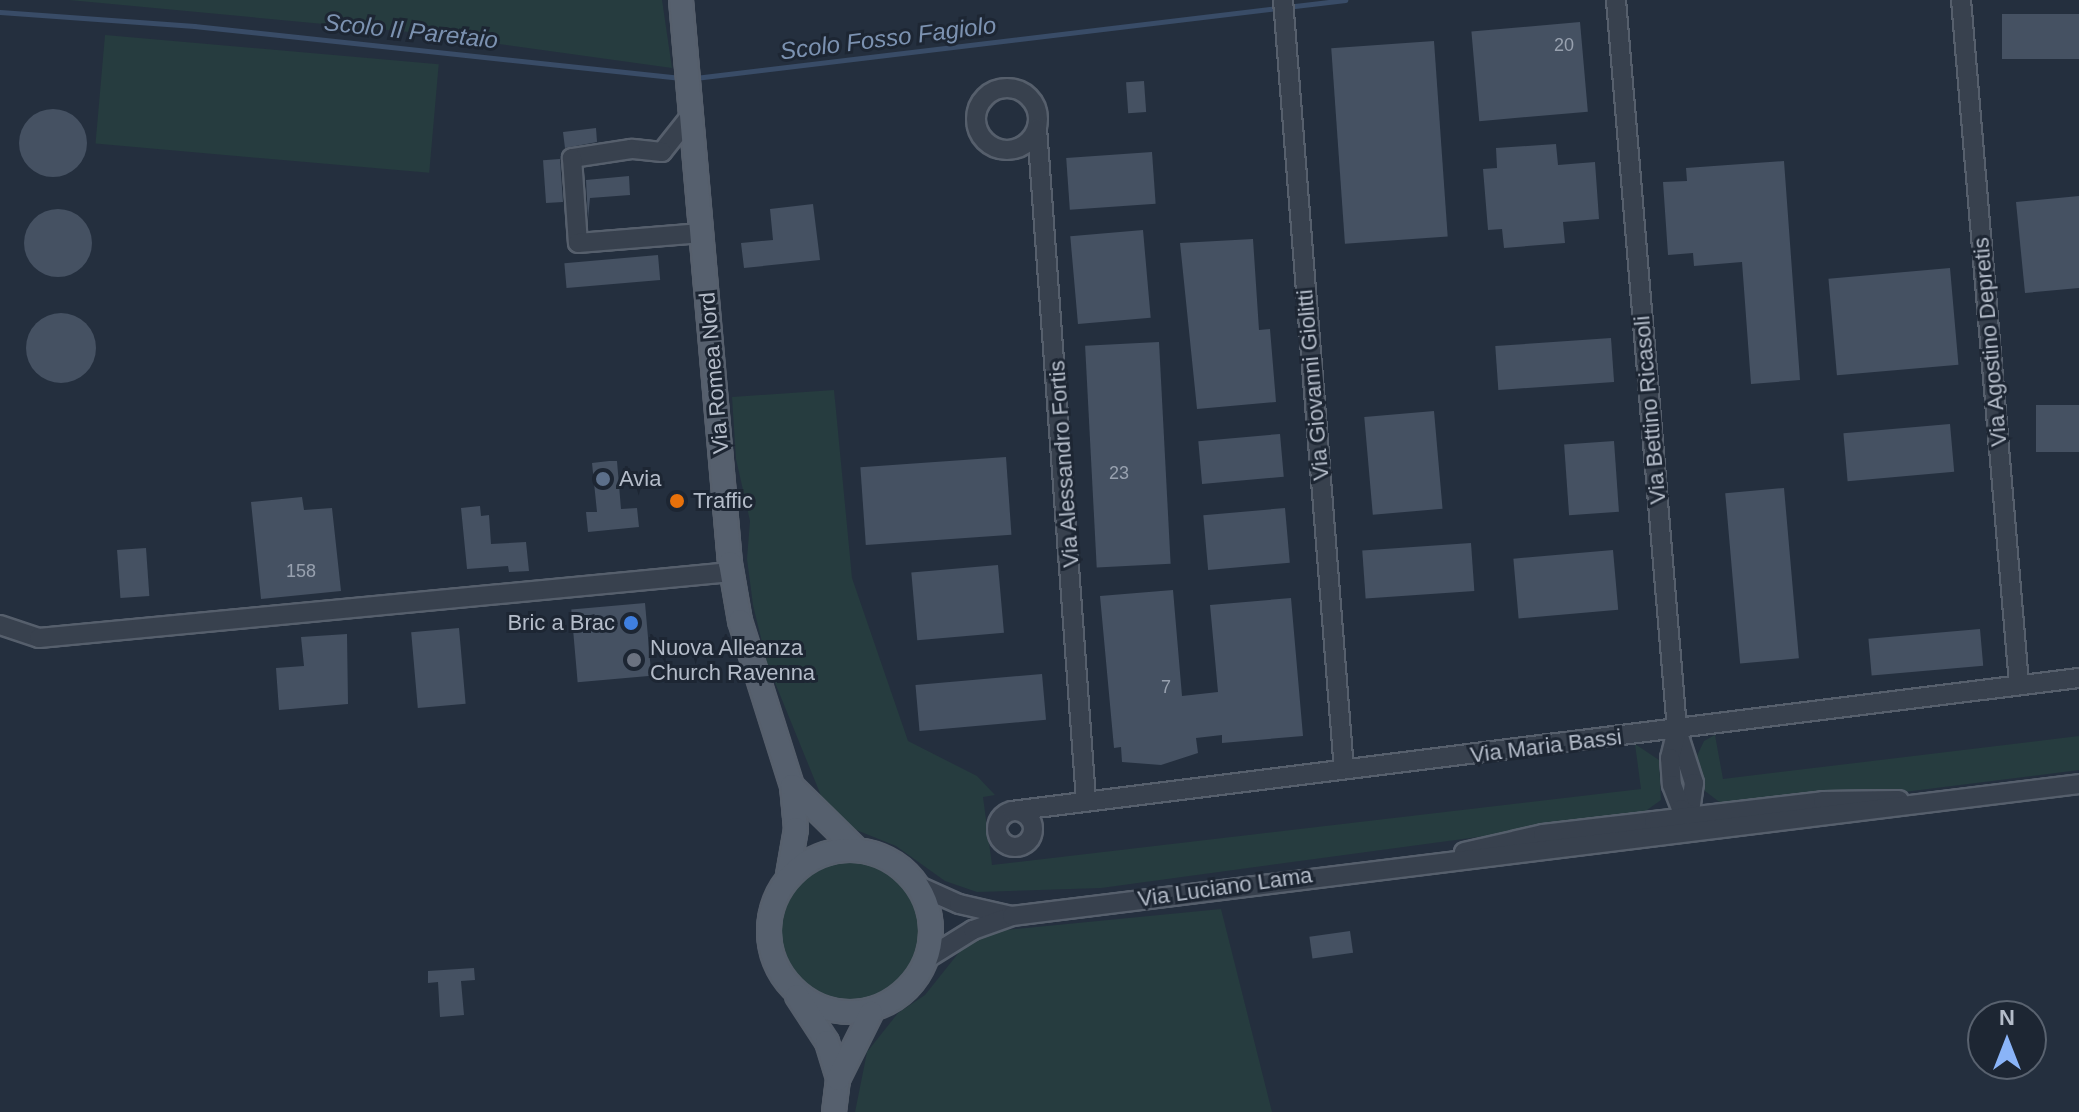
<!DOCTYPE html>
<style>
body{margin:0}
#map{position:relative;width:2079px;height:1112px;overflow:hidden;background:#242f3e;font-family:Arial,sans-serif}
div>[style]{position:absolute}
.green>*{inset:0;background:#263c3f;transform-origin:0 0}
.round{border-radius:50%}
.stream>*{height:5px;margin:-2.5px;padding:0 2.5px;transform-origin:2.5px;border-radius:2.5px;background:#394c67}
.building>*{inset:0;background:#455162;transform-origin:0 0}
.roads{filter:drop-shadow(2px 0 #565f6c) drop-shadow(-2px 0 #565f6c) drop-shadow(0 2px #565f6c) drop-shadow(0 -2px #565f6c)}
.minor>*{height:18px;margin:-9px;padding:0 9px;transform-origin:9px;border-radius:9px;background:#38414e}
.minor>.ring{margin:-9px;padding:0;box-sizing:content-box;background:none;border:18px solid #38414e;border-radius:50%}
.major>*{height:22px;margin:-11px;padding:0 11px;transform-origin:11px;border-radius:11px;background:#56606e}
.major>.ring{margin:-11px;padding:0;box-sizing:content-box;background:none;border:22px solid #56606e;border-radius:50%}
.dots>*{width:22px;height:22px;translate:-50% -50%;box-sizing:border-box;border:4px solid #1d2633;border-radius:50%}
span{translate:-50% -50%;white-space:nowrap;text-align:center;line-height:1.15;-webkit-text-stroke:6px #1d2633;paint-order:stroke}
.number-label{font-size:18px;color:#98a1af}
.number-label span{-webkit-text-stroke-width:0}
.street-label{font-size:22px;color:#b4bcc9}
.poi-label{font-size:22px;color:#b4bcc9}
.left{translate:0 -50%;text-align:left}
.right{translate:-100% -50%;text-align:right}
.water-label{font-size:24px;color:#7c92b1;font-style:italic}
.north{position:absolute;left:1967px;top:1000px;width:80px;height:80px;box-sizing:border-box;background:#1d2633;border:2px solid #59626f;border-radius:50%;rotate:0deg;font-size:22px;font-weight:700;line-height:32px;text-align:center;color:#b4bcc9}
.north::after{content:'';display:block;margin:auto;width:28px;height:36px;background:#8ab4f8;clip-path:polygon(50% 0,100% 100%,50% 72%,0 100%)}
</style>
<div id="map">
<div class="green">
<i style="clip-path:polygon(69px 0,662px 0,672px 68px,420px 33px)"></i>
<i style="left:105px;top:35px;width:335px;height:109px;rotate:5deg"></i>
<i style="clip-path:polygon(834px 390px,852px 578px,908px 741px,977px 776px,995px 795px,983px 797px,992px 865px,1641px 789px,1635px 744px,1659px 760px,1661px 800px,1640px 815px,1101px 888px,977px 892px,945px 881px,896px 846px,839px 823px,826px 808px,767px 663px,753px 605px,747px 559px,750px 521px,736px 459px,732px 397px)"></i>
<i style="clip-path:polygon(1715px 735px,1723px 779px,2079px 736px,2079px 770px,1904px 792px,1722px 804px,1701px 788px,1695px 760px,1704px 741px)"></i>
<i class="round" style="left:780px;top:861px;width:140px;height:140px"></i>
<i style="clip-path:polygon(1221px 909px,1272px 1112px,855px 1112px,867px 1052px,898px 1013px,925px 995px,968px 941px,1005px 930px)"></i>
</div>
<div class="stream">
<i style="left:0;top:12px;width:195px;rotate:4.1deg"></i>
<i style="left:194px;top:26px;width:490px;rotate:6.1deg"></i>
<i style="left:695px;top:78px;width:655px;rotate:-6.84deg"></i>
</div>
<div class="building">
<i style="left:2079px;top:14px;width:45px;height:77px;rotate:90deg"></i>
<i style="left:1580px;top:22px;width:90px;height:109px;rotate:85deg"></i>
<i style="left:1434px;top:41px;width:196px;height:103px;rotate:86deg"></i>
<i style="left:1144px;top:81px;width:31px;height:18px;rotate:86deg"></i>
<i class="round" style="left:19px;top:109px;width:68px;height:68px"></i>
<i style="clip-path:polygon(596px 128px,597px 142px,565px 148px,563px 132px)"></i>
<i style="clip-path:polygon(1556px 144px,1558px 165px,1595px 162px,1599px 219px,1563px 222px,1565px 243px,1504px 248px,1502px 229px,1488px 230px,1483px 169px,1497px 168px,1496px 148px)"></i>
<i style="left:1152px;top:152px;width:52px;height:86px;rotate:86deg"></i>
<i style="left:560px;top:159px;width:43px;height:17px;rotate:86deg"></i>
<i style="clip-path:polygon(1784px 161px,1800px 380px,1751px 384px,1742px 262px,1694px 266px,1693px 253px,1668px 255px,1663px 182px,1687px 181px,1686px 168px)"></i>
<i style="clip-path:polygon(629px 176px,630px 195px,590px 198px,588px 219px,586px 180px)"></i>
<i style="clip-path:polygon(2079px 196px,2079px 288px,2025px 293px,2016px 202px)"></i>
<i style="clip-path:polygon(813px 204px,820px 260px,744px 268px,741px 243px,773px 240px,770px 209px)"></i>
<i class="round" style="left:24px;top:209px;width:68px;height:68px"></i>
<i style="left:1143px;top:230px;width:88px;height:73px;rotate:85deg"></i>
<i style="clip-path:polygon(1253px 239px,1259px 330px,1270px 329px,1276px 402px,1197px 409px,1180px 243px)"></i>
<i style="left:658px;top:255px;width:25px;height:94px;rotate:85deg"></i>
<i style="left:1950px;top:268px;width:97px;height:122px;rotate:85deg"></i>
<i class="round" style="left:26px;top:313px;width:70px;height:70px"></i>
<i style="left:1611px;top:338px;width:44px;height:116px;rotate:86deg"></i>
<i style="left:1159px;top:342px;width:222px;height:74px;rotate:87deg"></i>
<i style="left:2079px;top:405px;width:47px;height:43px;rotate:90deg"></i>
<i style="left:1434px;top:411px;width:98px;height:70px;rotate:85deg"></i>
<i style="left:1950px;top:424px;width:48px;height:107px;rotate:85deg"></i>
<i style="left:1280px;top:434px;width:43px;height:82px;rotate:85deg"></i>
<i style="left:1614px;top:441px;width:71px;height:50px;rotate:86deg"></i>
<i style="left:1006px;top:457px;width:78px;height:146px;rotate:86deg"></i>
<i style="clip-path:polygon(609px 461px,617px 461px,621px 509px,637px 508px,639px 527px,588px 532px,586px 512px,597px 512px,592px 463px)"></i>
<i style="left:1784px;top:488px;width:171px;height:59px;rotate:85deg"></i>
<i style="clip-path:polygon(302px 497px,304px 510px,332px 508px,341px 591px,261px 599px,251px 502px)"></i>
<i style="clip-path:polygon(480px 506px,481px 516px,489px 515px,491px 544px,526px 542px,529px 571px,509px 572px,508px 566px,467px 569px,461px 508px)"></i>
<i style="left:1285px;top:508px;width:55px;height:82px;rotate:85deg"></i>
<i style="left:1471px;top:543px;width:48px;height:109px;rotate:86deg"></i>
<i style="left:146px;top:548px;width:48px;height:29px;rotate:86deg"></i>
<i style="left:1613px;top:550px;width:60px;height:100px;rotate:85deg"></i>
<i style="left:998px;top:565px;width:68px;height:87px;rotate:85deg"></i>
<i style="clip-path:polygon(1173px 590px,1182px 696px,1218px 692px,1210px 605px,1291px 598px,1303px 736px,1222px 743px,1222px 735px,1196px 738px,1198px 753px,1161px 765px,1122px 762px,1121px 747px,1114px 748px,1100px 596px)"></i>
<i style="left:645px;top:603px;width:73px;height:74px;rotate:85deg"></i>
<i style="left:459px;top:628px;width:76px;height:48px;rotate:85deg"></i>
<i style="left:1980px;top:629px;width:37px;height:112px;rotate:85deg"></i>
<i style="clip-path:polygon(347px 634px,348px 704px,279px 710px,276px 668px,304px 666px,301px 637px)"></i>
<i style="left:1042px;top:674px;width:46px;height:127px;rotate:85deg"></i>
<i style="left:1350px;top:931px;width:22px;height:41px;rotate:82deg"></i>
<i style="clip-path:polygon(474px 968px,475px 980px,461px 981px,464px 1015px,440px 1017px,438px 982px,428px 983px,428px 971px)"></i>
</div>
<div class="roads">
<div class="minor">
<i style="left:1283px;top:0;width:772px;rotate:85.47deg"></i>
<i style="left:1616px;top:0;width:733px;rotate:85.22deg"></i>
<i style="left:1677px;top:730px;width:56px;rotate:72.2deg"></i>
<i style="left:1694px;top:783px;width:43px;rotate:97.9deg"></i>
<i style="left:1688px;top:826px;width:20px;rotate:171deg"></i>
<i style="left:1961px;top:0;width:685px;rotate:85.15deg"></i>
<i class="ring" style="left:976px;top:88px;width:44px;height:44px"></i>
<i style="left:692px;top:114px;width:48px;rotate:128.3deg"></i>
<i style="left:662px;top:152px;width:31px;rotate:-174deg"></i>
<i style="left:631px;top:149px;width:60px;rotate:171.3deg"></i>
<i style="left:572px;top:158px;width:85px;rotate:86deg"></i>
<i style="left:578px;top:243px;width:124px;rotate:-4.6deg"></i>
<i style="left:1037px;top:128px;width:674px;rotate:85.83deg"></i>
<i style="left:0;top:625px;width:41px;rotate:18.4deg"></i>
<i style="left:39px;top:638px;width:695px;rotate:-5.45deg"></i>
<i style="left:1677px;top:730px;width:29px;rotate:104deg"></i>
<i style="left:1670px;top:758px;width:27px;rotate:86deg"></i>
<i style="left:1672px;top:785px;width:26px;rotate:69deg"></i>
<i style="left:1681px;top:809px;width:19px;rotate:35deg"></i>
<i class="ring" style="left:997px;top:811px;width:18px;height:18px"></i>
<i style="left:1012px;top:811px;width:1075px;rotate:-7.11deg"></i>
<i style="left:1464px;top:852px;width:81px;rotate:-12.8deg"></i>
<i style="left:1543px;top:834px;width:112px;rotate:-6.7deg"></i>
<i style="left:1654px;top:821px;width:170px;rotate:-6.7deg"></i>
<i style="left:1823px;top:801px;width:76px;rotate:-0.8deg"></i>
<i style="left:923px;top:888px;width:39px;rotate:24deg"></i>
<i style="left:959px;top:904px;width:54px;rotate:12.8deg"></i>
<i style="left:928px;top:958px;width:53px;rotate:-31.9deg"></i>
<i style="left:973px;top:930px;width:41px;rotate:-19.7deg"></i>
<i style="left:1012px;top:916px;width:1075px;rotate:-7.05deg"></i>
</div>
<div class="major">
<i style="left:681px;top:0;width:565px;rotate:85.03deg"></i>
<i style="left:730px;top:563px;width:59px;rotate:80.2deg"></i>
<i style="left:740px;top:621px;width:173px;rotate:72.5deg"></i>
<i style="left:792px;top:786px;width:43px;rotate:84.7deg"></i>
<i style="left:796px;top:829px;width:47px;rotate:99.9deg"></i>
<i style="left:792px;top:786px;width:90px;rotate:44.5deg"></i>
<i class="ring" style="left:769px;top:850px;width:140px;height:140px"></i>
<i style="left:797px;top:996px;width:55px;rotate:56.9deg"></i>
<i style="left:827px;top:1042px;width:39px;rotate:73deg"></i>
<i style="left:834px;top:1112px;width:33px;rotate:-83deg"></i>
<i style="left:838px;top:1079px;width:74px;rotate:-63.4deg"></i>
</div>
</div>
<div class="dots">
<i style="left:603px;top:479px;background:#5c6f8a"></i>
<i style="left:677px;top:501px;background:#e8710a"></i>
<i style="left:631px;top:623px;background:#3f7fe0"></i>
<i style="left:634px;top:660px;background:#6b7280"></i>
</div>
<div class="number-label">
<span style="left:1564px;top:45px">20</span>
<span style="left:1119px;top:473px">23</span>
<span style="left:301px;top:571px">158</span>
<span style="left:1166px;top:687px">7</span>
</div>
<div class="street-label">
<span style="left:1990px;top:342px;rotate:-95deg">Via Agostino Depretis</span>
<span style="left:714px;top:373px;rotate:-95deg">Via Romea Nord</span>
<span style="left:1313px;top:385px;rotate:-95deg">Via Giovanni Giolitti</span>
<span style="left:1650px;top:410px;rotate:-95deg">Via Bettino Ricasoli</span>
<span style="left:1064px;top:464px;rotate:-94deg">Via Alessandro Fortis</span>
<span style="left:1546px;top:746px;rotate:-7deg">Via Maria Bassi</span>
<span style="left:1225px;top:887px;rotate:-8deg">Via Luciano Lama</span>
</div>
<div class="poi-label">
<span class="left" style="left:619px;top:479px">Avia</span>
<span class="left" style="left:693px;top:501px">Traffic</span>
<span class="right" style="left:615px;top:623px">Bric a Brac</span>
<span class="left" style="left:650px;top:660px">Nuova Alleanza<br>Church Ravenna</span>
</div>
<div class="water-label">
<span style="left:411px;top:31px;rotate:6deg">Scolo Il Paretaio</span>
<span style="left:888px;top:38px;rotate:-7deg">Scolo Fosso Fagiolo</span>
</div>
<div class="north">N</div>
</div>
